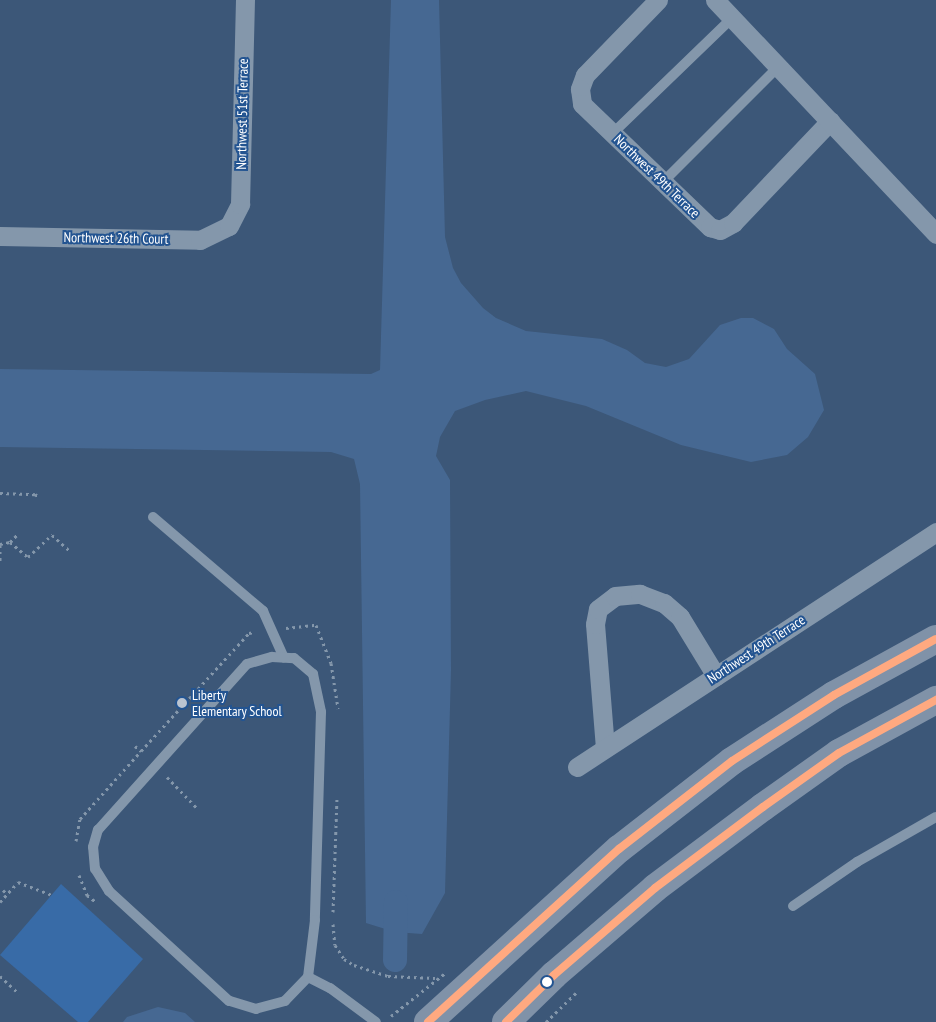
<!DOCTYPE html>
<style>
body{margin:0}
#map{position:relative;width:936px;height:1022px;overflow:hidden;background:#3c5778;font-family:"PT Sans Narrow",sans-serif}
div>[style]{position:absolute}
.green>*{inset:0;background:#386ba7}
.water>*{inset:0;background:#466892}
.canal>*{height:24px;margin:-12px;padding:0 12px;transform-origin:12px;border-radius:12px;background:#466892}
.path>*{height:3px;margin-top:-1.5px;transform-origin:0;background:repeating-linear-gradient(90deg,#8497ab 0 2.5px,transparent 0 6.5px)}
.lane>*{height:10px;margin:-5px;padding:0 5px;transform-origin:5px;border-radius:5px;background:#8497ab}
.street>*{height:19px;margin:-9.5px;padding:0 9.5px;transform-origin:9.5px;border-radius:9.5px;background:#8497ab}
.secondary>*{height:28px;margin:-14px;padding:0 14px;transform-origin:14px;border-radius:14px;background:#8092a8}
.bus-1>*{height:8px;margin:-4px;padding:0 4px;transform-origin:4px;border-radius:4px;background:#ffa980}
.dots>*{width:14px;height:14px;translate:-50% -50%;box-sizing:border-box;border:2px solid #235491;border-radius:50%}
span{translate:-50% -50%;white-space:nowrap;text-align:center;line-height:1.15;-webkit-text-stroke:4px #235491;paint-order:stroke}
.street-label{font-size:14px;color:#fff}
.poi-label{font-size:14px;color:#fff}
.left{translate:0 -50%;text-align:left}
</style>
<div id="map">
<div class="green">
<i style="clip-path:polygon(61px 884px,143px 959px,88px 1022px,78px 1022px,0 955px)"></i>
</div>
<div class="water">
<i style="clip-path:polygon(391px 0,439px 0,445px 237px,453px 268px,461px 283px,483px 308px,496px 318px,526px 331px,602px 339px,627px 350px,645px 363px,666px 367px,689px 359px,720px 325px,741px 318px,753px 318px,774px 329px,787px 349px,815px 374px,824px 410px,808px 437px,787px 455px,751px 462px,681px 445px,586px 406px,526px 391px,485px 400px,455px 411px,440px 437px,436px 456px,450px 480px,451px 670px,445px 893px,422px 934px,395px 932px,366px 923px,360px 484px,354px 459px,331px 452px,0 447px,0 369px,371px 374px,380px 370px)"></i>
<i style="clip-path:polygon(158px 1007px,185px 1013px,195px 1022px,123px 1022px,127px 1017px)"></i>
</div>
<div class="canal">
<i style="left:395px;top:960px;width:58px;rotate:-89deg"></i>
</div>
<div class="path">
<i style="left:0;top:493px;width:35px;rotate:2deg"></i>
<i style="left:35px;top:494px;width:6px;rotate:39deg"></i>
<i style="left:10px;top:542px;width:10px;rotate:-45deg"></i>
<i style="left:0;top:544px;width:10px;rotate:-11deg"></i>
<i style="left:10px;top:542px;width:23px;rotate:40deg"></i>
<i style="left:28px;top:557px;width:33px;rotate:-43deg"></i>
<i style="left:52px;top:535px;width:25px;rotate:42deg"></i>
<i style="left:0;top:545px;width:17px;rotate:90deg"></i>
<i style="left:286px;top:628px;width:30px;rotate:-6deg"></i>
<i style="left:316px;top:625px;width:41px;rotate:68.5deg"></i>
<i style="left:331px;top:663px;width:46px;rotate:81.2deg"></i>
<i style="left:135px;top:746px;width:8px;rotate:40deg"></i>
<i style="left:141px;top:751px;width:160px;rotate:-47.5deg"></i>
<i style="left:249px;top:633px;width:6px;rotate:-9deg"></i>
<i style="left:167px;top:777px;width:42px;rotate:46deg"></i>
<i style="left:76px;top:841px;width:22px;rotate:-80deg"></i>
<i style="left:80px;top:819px;width:91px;rotate:-48.1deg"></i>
<i style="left:79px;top:875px;width:22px;rotate:68deg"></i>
<i style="left:87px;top:895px;width:11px;rotate:38deg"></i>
<i style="left:3px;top:890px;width:6px;rotate:45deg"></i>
<i style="left:0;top:902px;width:27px;rotate:-48deg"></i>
<i style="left:18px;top:882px;width:36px;rotate:21deg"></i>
<i style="left:333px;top:912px;width:116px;rotate:-88deg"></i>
<i style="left:333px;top:924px;width:21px;rotate:85deg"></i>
<i style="left:335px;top:945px;width:17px;rotate:57deg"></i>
<i style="left:344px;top:959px;width:12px;rotate:31deg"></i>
<i style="left:354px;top:965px;width:36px;rotate:18deg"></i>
<i style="left:388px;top:976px;width:47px;rotate:2.4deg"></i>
<i style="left:0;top:976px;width:26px;rotate:43deg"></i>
<i style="left:391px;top:1016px;width:68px;rotate:-38.4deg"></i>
<i style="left:546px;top:1022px;width:45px;rotate:-44.1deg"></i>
</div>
<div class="lane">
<i style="left:613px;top:133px;width:165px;rotate:-44deg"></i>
<i style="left:663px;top:182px;width:163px;rotate:-45deg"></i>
<i style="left:153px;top:517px;width:145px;rotate:40.5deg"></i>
<i style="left:263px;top:611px;width:51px;rotate:65.9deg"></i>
<i style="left:272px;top:657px;width:22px;rotate:3deg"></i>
<i style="left:294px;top:658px;width:25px;rotate:40deg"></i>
<i style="left:313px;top:674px;width:39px;rotate:78deg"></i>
<i style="left:321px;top:712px;width:208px;rotate:91.7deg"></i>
<i style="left:315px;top:920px;width:57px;rotate:97deg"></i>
<i style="left:308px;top:977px;width:33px;rotate:134deg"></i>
<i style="left:285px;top:1001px;width:30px;rotate:165deg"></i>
<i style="left:256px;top:1009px;width:28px;rotate:-163deg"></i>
<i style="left:229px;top:1001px;width:163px;rotate:-137.5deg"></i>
<i style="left:109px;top:891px;width:26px;rotate:-122deg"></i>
<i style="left:95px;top:869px;width:22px;rotate:-95deg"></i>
<i style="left:93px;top:847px;width:18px;rotate:-74deg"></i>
<i style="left:98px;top:830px;width:223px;rotate:-48.1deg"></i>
<i style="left:247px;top:664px;width:26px;rotate:-16deg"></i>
<i style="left:793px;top:906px;width:78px;rotate:-34.5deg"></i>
<i style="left:857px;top:862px;width:91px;rotate:-29.7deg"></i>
<i style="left:308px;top:977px;width:25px;rotate:27deg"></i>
<i style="left:330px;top:988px;width:57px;rotate:36.5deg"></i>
</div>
<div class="street">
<i style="left:658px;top:0;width:105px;rotate:134.2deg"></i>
<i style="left:585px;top:75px;width:15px;rotate:110deg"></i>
<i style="left:580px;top:89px;width:15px;rotate:82deg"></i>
<i style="left:582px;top:104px;width:178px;rotate:43.9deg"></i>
<i style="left:710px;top:227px;width:10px;rotate:17deg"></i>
<i style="left:720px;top:230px;width:15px;rotate:-28deg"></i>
<i style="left:733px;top:223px;width:141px;rotate:-46.4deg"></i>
<i style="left:715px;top:0;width:322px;rotate:46.6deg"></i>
<i style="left:0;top:236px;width:200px;rotate:1.1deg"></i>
<i style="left:200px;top:240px;width:32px;rotate:-26deg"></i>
<i style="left:229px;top:226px;width:25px;rotate:-63deg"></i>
<i style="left:240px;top:204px;width:204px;rotate:-88.6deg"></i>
<i style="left:605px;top:748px;width:124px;rotate:-94.6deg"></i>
<i style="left:595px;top:624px;width:15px;rotate:-79deg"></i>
<i style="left:598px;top:609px;width:21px;rotate:-37deg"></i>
<i style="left:615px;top:596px;width:25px;rotate:-5deg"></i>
<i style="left:640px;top:594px;width:26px;rotate:21deg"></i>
<i style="left:664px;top:603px;width:21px;rotate:41deg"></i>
<i style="left:680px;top:617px;width:69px;rotate:58.6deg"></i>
<i style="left:577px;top:767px;width:429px;rotate:-33.2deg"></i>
</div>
<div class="secondary">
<i style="left:428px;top:1022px;width:258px;rotate:-42.2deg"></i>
<i style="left:619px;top:849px;width:143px;rotate:-37.9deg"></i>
<i style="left:732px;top:761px;width:121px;rotate:-32.9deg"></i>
<i style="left:834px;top:695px;width:116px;rotate:-28.8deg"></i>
<i style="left:506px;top:1022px;width:67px;rotate:-44.4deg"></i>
<i style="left:554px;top:975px;width:133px;rotate:-40.7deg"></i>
<i style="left:655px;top:888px;width:135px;rotate:-36.9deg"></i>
<i style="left:763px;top:807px;width:93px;rotate:-35.4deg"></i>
<i style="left:839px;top:753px;width:111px;rotate:-28.7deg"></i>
</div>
<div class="bus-1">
<i style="left:428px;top:1022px;width:258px;rotate:-42.2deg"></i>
<i style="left:619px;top:849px;width:143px;rotate:-37.9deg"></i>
<i style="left:732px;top:761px;width:121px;rotate:-32.9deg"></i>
<i style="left:834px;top:695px;width:116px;rotate:-28.8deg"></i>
<i style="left:506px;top:1022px;width:67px;rotate:-44.4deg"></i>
<i style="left:554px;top:975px;width:133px;rotate:-40.7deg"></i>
<i style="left:655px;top:888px;width:135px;rotate:-36.9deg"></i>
<i style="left:763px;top:807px;width:93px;rotate:-35.4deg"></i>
<i style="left:839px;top:753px;width:111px;rotate:-28.7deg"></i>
</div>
<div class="dots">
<i style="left:182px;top:703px;background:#bbc4d0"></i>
<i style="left:547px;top:982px;background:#fff"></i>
</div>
<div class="street-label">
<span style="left:242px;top:114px;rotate:-89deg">Northwest 51st Terrace</span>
<span style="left:657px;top:176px;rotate:44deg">Northwest 49th Terrace</span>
<span style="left:116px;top:238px;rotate:1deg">Northwest 26th Court</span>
<span style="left:756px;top:649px;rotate:-33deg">Northwest 49th Terrace</span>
</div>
<div class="poi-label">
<span class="left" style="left:192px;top:703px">Liberty<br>Elementary School</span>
</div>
</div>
